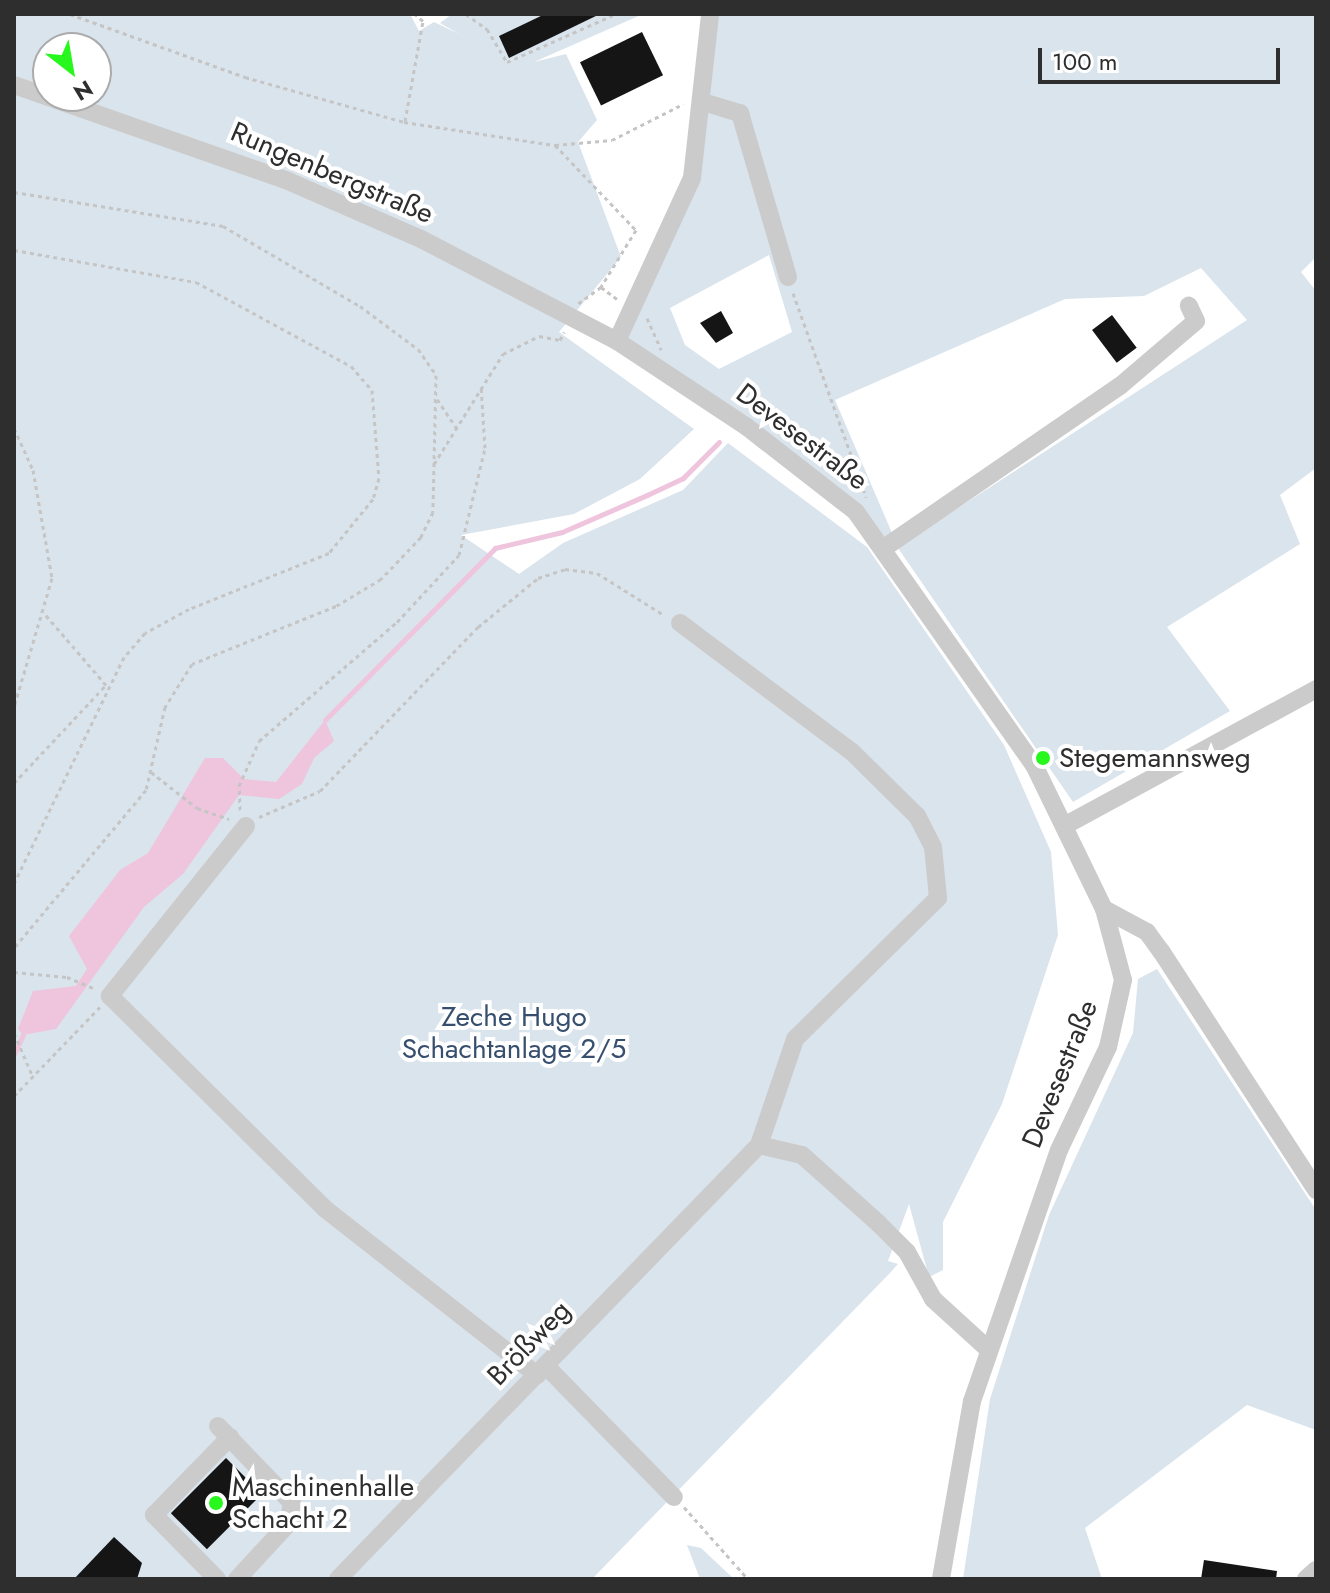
<!DOCTYPE html>
<meta charset="utf-8">
<style>
body{margin:0}
#map{position:relative;width:1330px;height:1593px;overflow:hidden;background:#fff;font-family:Jost,sans-serif}
div>[style]{position:absolute}
.green>*{inset:0;background:#dae4ed}
.water>*{inset:0;background:#efc4dd}
.stream>*{height:5px;margin:-2.5px;padding:0 2.5px;transform-origin:2.5px;border-radius:2.5px;background:#efc4dd}
.building>*{inset:0;background:#151515;transform-origin:0 0}
.path>*{height:3px;margin-top:-1.5px;transform-origin:0;background:repeating-linear-gradient(90deg,#c5c5c5 0 4px,transparent 0 8px)}
.minor>*{height:18px;margin:-9px;padding:0 9px;transform-origin:9px;border-radius:9px;background:#cbcbcb}
.dots>*{width:22px;height:22px;translate:-50% -50%;box-sizing:border-box;border:4px solid #fff;border-radius:50%}
span{translate:-50% -50%;white-space:nowrap;text-align:center;line-height:1.15;-webkit-text-stroke:8px #fff;paint-order:stroke}
.street-label{font-size:28px;color:#2e2e2e}
.poi-label{font-size:28px;color:#2e2e2e}
.left{translate:0 -50%;text-align:left}
.park-label{font-size:28px;color:#374f6e}
.frame{position:absolute;inset:0;border:16px solid #2e2e2e;pointer-events:none}
.north{position:absolute;left:32px;top:32px;width:80px;height:80px;box-sizing:border-box;background:#fff;border:2px solid #ababab;border-radius:50%;rotate:149deg;font-size:22px;font-weight:700;line-height:32px;text-align:center;color:#2e2e2e}
.north::after{content:'';display:block;margin:auto;width:28px;height:36px;background:#28f71e;clip-path:polygon(50% 0,100% 100%,50% 72%,0 100%)}
.scale{position:absolute;left:1038px;top:48px;width:242px;height:36px;box-sizing:border-box;border:4px solid #2e2e2e;border-top:0;padding-left:10px;font-size:24px;line-height:28px;white-space:nowrap;color:#2e2e2e;-webkit-text-stroke:6px #fff;paint-order:stroke}
</style>
<div id="map">
<div class="green">
<i style="clip-path:polygon(evenodd,14px 14px,410px 14px,419px 31px,434px 22px,459px 34px,440px 23px,452px 14px,643px 14px,534px 62px,566px 54px,597px 120px,578px 142px,621px 257px,559px 332px,694px 429px,640px 479px,574px 514px,461px 535px,519px 574px,563px 543px,683px 490px,728px 443px,867px 547px,1004px 745px,1051px 852px,1058px 935px,1002px 1104px,943px 1222px,943px 1270px,929px 1277px,909px 1204px,888px 1261px,898px 1264px,888px 1275px,592px 1579px,14px 1579px,14px 14px,48px 48px,96px 48px,96px 96px,48px 96px,48px 48px)"></i>
<i style="clip-path:polygon(evenodd,710px 14px,1316px 14px,1316px 257px,1301px 272px,1316px 291px,1316px 468px,1280px 495px,1300px 544px,1167px 627px,1230px 711px,1073px 802px,898px 548px,820px 483px,617px 341px,679px 214px,710px 14px,769px 255px,792px 332px,719px 369px,685px 345px,670px 308px,769px 255px,710px 14px,1201px 268px,1247px 320px,898px 547px,835px 400px,1065px 299px,1144px 296px,1201px 268px)"></i>
<i style="clip-path:polygon(1157px 969px,1316px 1210px,1316px 1430px,1247px 1405px,1085px 1528px,1102px 1579px,963px 1579px,990px 1399px,1049px 1215px,1133px 1033px,1138px 979px)"></i>
<i style="clip-path:polygon(687px 1545px,701px 1548px,734px 1579px,700px 1579px)"></i>
</div>
<div class="water">
<i style="clip-path:polygon(325px 720px,334px 741px,314px 758px,302px 784px,279px 799px,239px 795px,183px 874px,144px 907px,56px 1029px,23px 1035px,18px 1029px,33px 991px,76px 986px,87px 969px,69px 936px,120px 870px,148px 853px,205px 758px,223px 758px,244px 779px,276px 782px)"></i>
</div>
<div class="stream">
<i style="left:325px;top:720px;width:242px;rotate:-45.3deg"></i>
<i style="left:495px;top:548px;width:69px;rotate:-13.4deg"></i>
<i style="left:562px;top:532px;width:93px;rotate:-23.5deg"></i>
<i style="left:647px;top:495px;width:40px;rotate:-25deg"></i>
<i style="left:683px;top:478px;width:51px;rotate:-45deg"></i>
<i style="left:14px;top:1054px;width:21px;rotate:-65deg"></i>
</div>
<div class="building">
<i style="clip-path:polygon(545px 14px,600px 14px,509px 58px,499px 36px)"></i>
<i style="left:642px;top:32px;width:48px;height:69px;rotate:64deg"></i>
<i style="clip-path:polygon(721px 311px,733px 333px,716px 343px,700px 323px)"></i>
<i style="left:1112px;top:315px;width:41px;height:25px;rotate:53deg"></i>
<i style="left:226px;top:1458px;width:51px;height:78px;rotate:45deg"></i>
<i style="clip-path:polygon(114px 1537px,142px 1563px,137px 1579px,74px 1579px)"></i>
<i style="clip-path:polygon(1204px 1560px,1277px 1571px,1276px 1579px,1201px 1579px)"></i>
</div>
<div class="path">
<i style="left:70px;top:14px;width:186px;rotate:19.8deg"></i>
<i style="left:245px;top:77px;width:165px;rotate:15.8deg"></i>
<i style="left:404px;top:122px;width:153px;rotate:8.7deg"></i>
<i style="left:555px;top:145px;width:57px;rotate:-5deg"></i>
<i style="left:612px;top:140px;width:80px;rotate:-26.9deg"></i>
<i style="left:466px;top:14px;width:26px;rotate:36deg"></i>
<i style="left:487px;top:29px;width:39px;rotate:59deg"></i>
<i style="left:507px;top:62px;width:119px;rotate:-23.8deg"></i>
<i style="left:520px;top:14px;width:1px"></i>
<i style="left:405px;top:121px;width:102px;rotate:-79.8deg"></i>
<i style="left:423px;top:21px;width:11px;rotate:-139deg"></i>
<i style="left:555px;top:145px;width:117px;rotate:46.4deg"></i>
<i style="left:636px;top:230px;width:67px;rotate:121.6deg"></i>
<i style="left:601px;top:287px;width:29px;rotate:144deg"></i>
<i style="left:14px;top:192px;width:212px;rotate:9.2deg"></i>
<i style="left:223px;top:226px;width:159px;rotate:30.3deg"></i>
<i style="left:360px;top:306px;width:72px;rotate:36.6deg"></i>
<i style="left:418px;top:349px;width:32px;rotate:55deg"></i>
<i style="left:436px;top:375px;width:137px;rotate:91.3deg"></i>
<i style="left:433px;top:512px;width:28px;rotate:116deg"></i>
<i style="left:421px;top:537px;width:58px;rotate:133.6deg"></i>
<i style="left:381px;top:579px;width:52px;rotate:149deg"></i>
<i style="left:336px;top:606px;width:155px;rotate:158.1deg"></i>
<i style="left:192px;top:664px;width:51px;rotate:122.1deg"></i>
<i style="left:165px;top:707px;width:85px;rotate:102.9deg"></i>
<i style="left:146px;top:790px;width:206px;rotate:129.9deg"></i>
<i style="left:14px;top:250px;width:185px;rotate:10deg"></i>
<i style="left:196px;top:282px;width:176px;rotate:28.5deg"></i>
<i style="left:351px;top:366px;width:32px;rotate:49deg"></i>
<i style="left:372px;top:390px;width:88px;rotate:85.5deg"></i>
<i style="left:379px;top:478px;width:22px;rotate:106deg"></i>
<i style="left:373px;top:499px;width:70px;rotate:129.2deg"></i>
<i style="left:329px;top:553px;width:151px;rotate:158.2deg"></i>
<i style="left:189px;top:609px;width:50px;rotate:151.4deg"></i>
<i style="left:145px;top:633px;width:32px;rotate:131deg"></i>
<i style="left:124px;top:657px;width:252px;rotate:115.9deg"></i>
<i style="left:601px;top:287px;width:20px;rotate:37deg"></i>
<i style="left:793px;top:293px;width:217px;rotate:70.3deg"></i>
<i style="left:647px;top:318px;width:35px;rotate:66deg"></i>
<i style="left:437px;top:399px;width:36px;rotate:56deg"></i>
<i style="left:14px;top:428px;width:46px;rotate:65.7deg"></i>
<i style="left:33px;top:470px;width:110px;rotate:80deg"></i>
<i style="left:52px;top:578px;width:134px;rotate:106.4deg"></i>
<i style="left:434px;top:464px;width:130px;rotate:-57.9deg"></i>
<i style="left:503px;top:354px;width:40px;rotate:-26.6deg"></i>
<i style="left:539px;top:336px;width:21px;rotate:11deg"></i>
<i style="left:560px;top:340px;width:9px;rotate:-63deg"></i>
<i style="left:151px;top:772px;width:58px;rotate:38deg"></i>
<i style="left:197px;top:808px;width:34px;rotate:19deg"></i>
<i style="left:14px;top:783px;width:134px;rotate:-46.8deg"></i>
<i style="left:106px;top:685px;width:95px;rotate:-130.7deg"></i>
<i style="left:240px;top:810px;width:24px;rotate:-92deg"></i>
<i style="left:239px;top:786px;width:49px;rotate:-66deg"></i>
<i style="left:259px;top:741px;width:182px;rotate:-40.8deg"></i>
<i style="left:397px;top:622px;width:91px;rotate:-47.2deg"></i>
<i style="left:459px;top:555px;width:110px;rotate:-76.3deg"></i>
<i style="left:485px;top:448px;width:63px;rotate:-93.6deg"></i>
<i style="left:259px;top:817px;width:66px;rotate:-23.1deg"></i>
<i style="left:320px;top:791px;width:228px;rotate:-46.1deg"></i>
<i style="left:478px;top:627px;width:77px;rotate:-39.2deg"></i>
<i style="left:538px;top:578px;width:28px;rotate:-18deg"></i>
<i style="left:565px;top:569px;width:32px;rotate:7deg"></i>
<i style="left:597px;top:573px;width:79px;rotate:32.1deg"></i>
<i style="left:14px;top:972px;width:53px;rotate:5.4deg"></i>
<i style="left:67px;top:977px;width:30px;rotate:23deg"></i>
<i style="left:14px;top:1033px;width:48px;rotate:66.6deg"></i>
<i style="left:14px;top:1096px;width:124px;rotate:-46deg"></i>
<i style="left:684px;top:1507px;width:96px;rotate:48.4deg"></i>
</div>
<div class="minor">
<i style="left:14px;top:85px;width:290px;rotate:19.3deg"></i>
<i style="left:288px;top:181px;width:145px;rotate:23.6deg"></i>
<i style="left:421px;top:239px;width:221px;rotate:27.5deg"></i>
<i style="left:617px;top:341px;width:156px;rotate:33.5deg"></i>
<i style="left:747px;top:427px;width:138px;rotate:37.9deg"></i>
<i style="left:856px;top:512px;width:312px;rotate:54.9deg"></i>
<i style="left:1035px;top:767px;width:158px;rotate:64.1deg"></i>
<i style="left:1104px;top:909px;width:73px;rotate:75deg"></i>
<i style="left:1123px;top:980px;width:69px;rotate:102.6deg"></i>
<i style="left:1108px;top:1047px;width:114px;rotate:115.4deg"></i>
<i style="left:1059px;top:1150px;width:266px;rotate:109.1deg"></i>
<i style="left:972px;top:1401px;width:181px;rotate:99.9deg"></i>
<i style="left:703px;top:102px;width:39px;rotate:17deg"></i>
<i style="left:740px;top:113px;width:171px;rotate:73.7deg"></i>
<i style="left:617px;top:341px;width:179px;rotate:-65.3deg"></i>
<i style="left:692px;top:178px;width:165px;rotate:-83.7deg"></i>
<i style="left:884px;top:548px;width:286px;rotate:-34.5deg"></i>
<i style="left:1120px;top:386px;width:100px;rotate:-40.5deg"></i>
<i style="left:1196px;top:321px;width:17px;rotate:-115deg"></i>
<i style="left:246px;top:826px;width:218px;rotate:128.7deg"></i>
<i style="left:110px;top:996px;width:301px;rotate:44.7deg"></i>
<i style="left:324px;top:1208px;width:271px;rotate:38.1deg"></i>
<i style="left:1064px;top:826px;width:287px;rotate:-28.5deg"></i>
<i style="left:1104px;top:909px;width:49px;rotate:28.1deg"></i>
<i style="left:1147px;top:932px;width:24px;rotate:54deg"></i>
<i style="left:1161px;top:951px;width:285px;rotate:57deg"></i>
<i style="left:759px;top:1145px;width:44px;rotate:13.1deg"></i>
<i style="left:802px;top:1155px;width:102px;rotate:41.8deg"></i>
<i style="left:878px;top:1223px;width:41px;rotate:45deg"></i>
<i style="left:907px;top:1252px;width:54px;rotate:61deg"></i>
<i style="left:933px;top:1299px;width:74px;rotate:42.3deg"></i>
<i style="left:546px;top:1366px;width:183px;rotate:45.7deg"></i>
<i style="left:218px;top:1426px;width:107px;rotate:46.1deg"></i>
<i style="left:292px;top:1503px;width:21px;rotate:101deg"></i>
<i style="left:288px;top:1524px;width:75px;rotate:132.8deg"></i>
<i style="left:217px;top:1579px;width:90px;rotate:-134.5deg"></i>
<i style="left:154px;top:1515px;width:109px;rotate:-45.7deg"></i>
<i style="left:338px;top:1579px;width:605px;rotate:-45.87deg"></i>
<i style="left:759px;top:1145px;width:112px;rotate:-71.2deg"></i>
<i style="left:795px;top:1039px;width:201px;rotate:-44.6deg"></i>
<i style="left:938px;top:898px;width:51px;rotate:-95.6deg"></i>
<i style="left:933px;top:847px;width:35px;rotate:-117deg"></i>
<i style="left:917px;top:816px;width:91px;rotate:-135.4deg"></i>
<i style="left:852px;top:752px;width:215px;rotate:-143.1deg"></i>
<i style="left:1306px;top:1579px;width:13px;rotate:-42deg"></i>
</div>
<div class="dots">
<i style="left:1043px;top:758px;background:#28f71e"></i>
<i style="left:216px;top:1503px;background:#28f71e"></i>
</div>
<div class="street-label">
<span style="left:332px;top:173px;rotate:23deg">Rungenbergstraße</span>
<span style="left:802px;top:437px;rotate:37deg">Devesestraße</span>
<span style="left:1060px;top:1074px;rotate:-68deg">Devesestraße</span>
<span style="left:529px;top:1343px;rotate:-46deg">Brößweg</span>
</div>
<div class="poi-label">
<span class="left" style="left:1059px;top:758px">Stegemannsweg</span>
<span class="left" style="left:232px;top:1503px">Maschinenhalle<br>Schacht 2</span>
</div>
<div class="park-label">
<span style="left:514px;top:1033px">Zeche Hugo<br>Schachtanlage 2/5</span>
</div>
<div class="frame"></div>
<div class="north">N</div>
<div class="scale">100 m</div>
</div>
